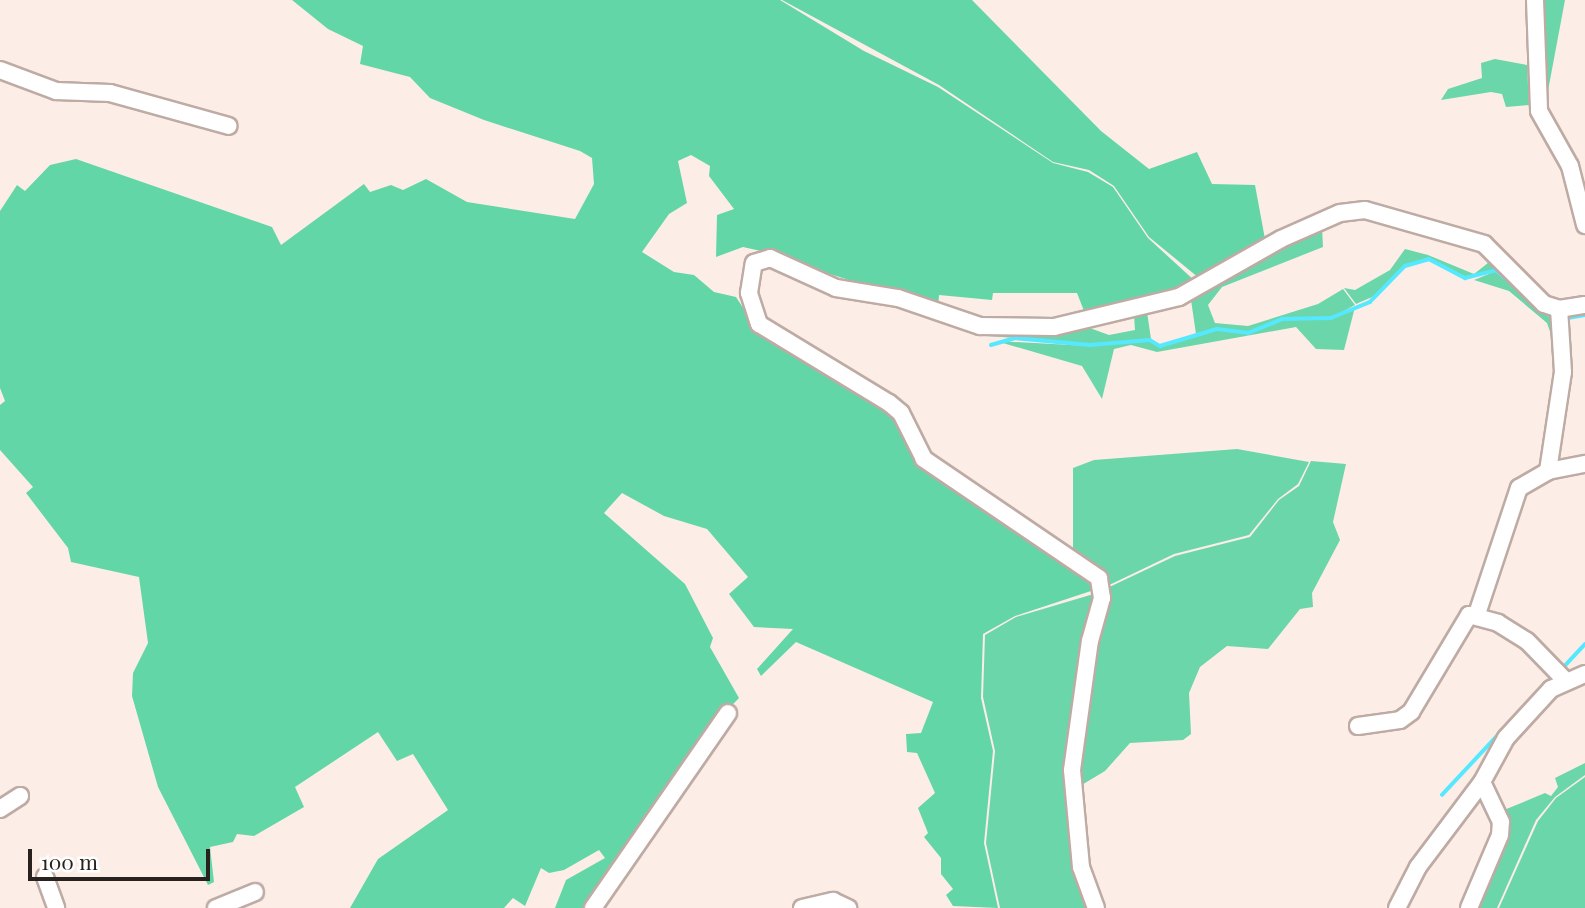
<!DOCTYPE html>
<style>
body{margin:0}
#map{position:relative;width:1585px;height:908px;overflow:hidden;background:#fdede7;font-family:"Playfair Display",serif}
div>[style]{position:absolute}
.green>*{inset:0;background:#6bd6aa}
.forest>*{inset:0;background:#63d6a8}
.stream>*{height:3.5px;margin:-1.75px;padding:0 1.75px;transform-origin:1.75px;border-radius:1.75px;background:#56e8fe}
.roads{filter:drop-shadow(2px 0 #beaba4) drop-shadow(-2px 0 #beaba4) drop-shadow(0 2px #beaba4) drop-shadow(0 -2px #beaba4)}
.minor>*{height:16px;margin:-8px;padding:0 8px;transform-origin:8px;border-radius:8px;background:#fff}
span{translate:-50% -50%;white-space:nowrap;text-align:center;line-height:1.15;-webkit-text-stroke:5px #fefefe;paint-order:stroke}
.scale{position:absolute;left:28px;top:849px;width:182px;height:32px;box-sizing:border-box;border:4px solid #28211e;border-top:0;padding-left:9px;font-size:21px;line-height:24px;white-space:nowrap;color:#28211e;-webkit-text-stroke:5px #fefefe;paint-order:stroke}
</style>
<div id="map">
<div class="green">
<i style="clip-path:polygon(1539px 0,1565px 0,1547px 96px,1540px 100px)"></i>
<i style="clip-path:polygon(1495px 59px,1527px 65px,1529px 105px,1506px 107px,1502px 94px,1491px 92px,1441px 100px,1448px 89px,1482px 78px,1481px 63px)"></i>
<i style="clip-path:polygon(1322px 227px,1323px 247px,1222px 287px,1208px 305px,1215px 323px,1248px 326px,1318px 304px,1343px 289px,1355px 305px,1331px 318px,1282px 318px,1248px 332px,1217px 328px,1196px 334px,1191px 300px,1233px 270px)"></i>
<i style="clip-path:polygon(1405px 249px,1428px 255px,1474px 274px,1493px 259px,1555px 318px,1497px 270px,1465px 277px,1429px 258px,1405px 265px,1379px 294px,1356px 304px,1344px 288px,1355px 290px,1390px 270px)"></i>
<i style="clip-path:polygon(1496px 271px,1554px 320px,1555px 346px,1547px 323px,1509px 291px,1474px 280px)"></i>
<i style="clip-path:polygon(1355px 307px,1344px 350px,1316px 349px,1296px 327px,1157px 352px,1131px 345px,1114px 349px,1102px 399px,1082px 366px,996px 341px,1090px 346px,1150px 341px,1160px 346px,1217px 330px,1248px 334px,1282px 320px,1332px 319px)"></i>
<i style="clip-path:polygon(1147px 312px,1151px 339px,1090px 344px,989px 336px,1002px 329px,1087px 327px,1109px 335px,1135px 330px,1134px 315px)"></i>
<i style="clip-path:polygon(1237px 449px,1309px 462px,1298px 484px,1278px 499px,1249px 535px,1174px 554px,1103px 588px,1073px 557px,1073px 468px,1094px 460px)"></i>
<i style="clip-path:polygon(1311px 461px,1346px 464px,1333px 522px,1340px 540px,1312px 593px,1313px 607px,1300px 609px,1268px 649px,1227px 646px,1200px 667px,1189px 693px,1191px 734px,1183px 740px,1130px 743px,1105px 771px,1075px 789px,1103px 590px,1175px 556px,1250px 537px,1279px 500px,1299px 486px)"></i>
<i style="clip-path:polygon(1097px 593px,1082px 659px,1074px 868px,1087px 908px,1000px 908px,986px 843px,995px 751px,983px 697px,985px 635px,1016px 617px)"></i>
<i style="clip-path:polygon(1585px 763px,1585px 775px,1555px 797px,1536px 820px,1497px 908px,1477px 908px,1504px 810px,1545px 793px,1551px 796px,1558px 787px,1555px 778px)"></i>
<i style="clip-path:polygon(1585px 777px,1585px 908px,1499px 908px,1538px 821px,1556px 798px)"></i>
</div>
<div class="forest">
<i style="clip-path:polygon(292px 0,780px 0,864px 51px,938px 87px,1053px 163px,1088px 172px,1113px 187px,1148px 238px,1196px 282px,1086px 316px,1077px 293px,993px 293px,992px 300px,939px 295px,938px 308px,830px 274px,818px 277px,761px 251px,743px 247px,716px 257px,717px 215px,734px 209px,709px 176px,710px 166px,691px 155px,678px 161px,687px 203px,669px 214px,642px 252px,674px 272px,694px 275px,714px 292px,736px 297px,760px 334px,890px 411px,915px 459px,1097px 589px,1015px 616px,983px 634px,981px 698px,993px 751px,984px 843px,998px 908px,953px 906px,946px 895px,953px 889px,941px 874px,941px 858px,924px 837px,928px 833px,918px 808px,935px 793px,917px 753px,907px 752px,906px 734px,921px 733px,933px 702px,796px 642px,761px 676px,757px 669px,793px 629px,754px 627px,729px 594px,748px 577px,707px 529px,664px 516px,622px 493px,604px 513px,685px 584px,713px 638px,710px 647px,739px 698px,712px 726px,586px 908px,555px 908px,566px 880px,605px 858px,599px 850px,564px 870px,549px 873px,541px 868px,525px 906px,513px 898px,504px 908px,350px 908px,378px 859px,448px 810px,413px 754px,397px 761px,378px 732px,295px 787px,304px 807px,254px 836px,237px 834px,233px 842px,210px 847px,214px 882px,208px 885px,158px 787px,132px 696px,133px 673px,148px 643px,139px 577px,71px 562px,68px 548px,26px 493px,33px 487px,0 450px,0 405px,5px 401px,0 388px,0 211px,17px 185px,25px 191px,50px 165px,76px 159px,272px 227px,281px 245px,364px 184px,370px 192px,391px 185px,403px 190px,426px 179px,467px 202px,575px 219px,594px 184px,592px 158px,580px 151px,484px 120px,430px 98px,410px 77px,360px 64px,363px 46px,328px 29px)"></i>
<i style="clip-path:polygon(782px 0,972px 0,1101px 131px,1149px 169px,1197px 152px,1212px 184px,1255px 185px,1265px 239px,1199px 278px,1149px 237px,1114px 186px,1089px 170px,1053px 162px,939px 85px)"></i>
</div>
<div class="stream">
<i style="left:1568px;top:318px;width:17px;rotate:-10deg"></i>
<i style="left:991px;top:345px;width:25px;rotate:-16deg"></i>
<i style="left:1015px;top:338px;width:75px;rotate:5.3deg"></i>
<i style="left:1090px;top:345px;width:60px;rotate:-4.8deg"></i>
<i style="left:1150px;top:340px;width:12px;rotate:31deg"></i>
<i style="left:1160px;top:346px;width:59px;rotate:-16.6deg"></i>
<i style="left:1217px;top:329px;width:31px;rotate:7deg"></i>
<i style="left:1248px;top:333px;width:37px;rotate:-22deg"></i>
<i style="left:1282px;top:319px;width:49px;rotate:-1.2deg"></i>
<i style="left:1331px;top:318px;width:42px;rotate:-22.3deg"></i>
<i style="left:1370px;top:302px;width:50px;rotate:-45.8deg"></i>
<i style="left:1405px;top:266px;width:25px;rotate:-16deg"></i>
<i style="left:1429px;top:259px;width:41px;rotate:27.8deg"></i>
<i style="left:1465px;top:278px;width:32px;rotate:-14deg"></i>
<i style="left:1496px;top:270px;width:75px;rotate:40.1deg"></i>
<i style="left:1561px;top:670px;width:35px;rotate:-47deg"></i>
<i style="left:1442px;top:795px;width:163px;rotate:-47deg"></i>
</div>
<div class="roads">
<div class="minor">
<i style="left:1535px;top:0;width:111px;rotate:87.9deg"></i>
<i style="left:1539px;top:111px;width:63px;rotate:60.6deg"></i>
<i style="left:1570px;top:166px;width:61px;rotate:75.7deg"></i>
<i style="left:0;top:70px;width:60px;rotate:20.6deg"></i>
<i style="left:56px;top:91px;width:54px;rotate:2.1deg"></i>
<i style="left:110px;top:93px;width:123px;rotate:15.5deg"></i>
<i style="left:1548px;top:471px;width:100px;rotate:-81.4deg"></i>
<i style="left:1563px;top:372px;width:63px;rotate:-93.6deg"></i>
<i style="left:1477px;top:614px;width:133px;rotate:-71.6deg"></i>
<i style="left:1519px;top:488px;width:34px;rotate:-30deg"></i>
<i style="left:1548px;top:471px;width:38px;rotate:-11deg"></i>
<i style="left:1358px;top:726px;width:42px;rotate:-8.1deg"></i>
<i style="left:1400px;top:720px;width:14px;rotate:-36deg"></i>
<i style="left:1411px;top:712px;width:113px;rotate:-59.1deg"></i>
<i style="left:1469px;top:615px;width:30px;rotate:15deg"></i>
<i style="left:1498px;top:623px;width:34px;rotate:32deg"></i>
<i style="left:1527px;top:641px;width:53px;rotate:45.8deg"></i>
<i style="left:0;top:809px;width:24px;rotate:-33deg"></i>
<i style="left:45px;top:877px;width:33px;rotate:70deg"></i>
<i style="left:216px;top:908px;width:42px;rotate:-22.3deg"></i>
<i style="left:593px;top:908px;width:237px;rotate:-55.3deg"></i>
<i style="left:802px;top:908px;width:32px;rotate:-13deg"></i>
<i style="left:833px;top:901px;width:17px;rotate:25deg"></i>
<i style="left:1096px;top:908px;width:44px;rotate:-110.1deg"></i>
<i style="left:1081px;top:867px;width:97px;rotate:-95.3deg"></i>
<i style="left:1072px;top:770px;width:130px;rotate:-82.1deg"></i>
<i style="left:1090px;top:641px;width:45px;rotate:-74.4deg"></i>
<i style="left:1102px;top:598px;width:20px;rotate:-99deg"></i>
<i style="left:1099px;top:578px;width:212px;rotate:-145.8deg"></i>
<i style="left:924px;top:459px;width:51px;rotate:-116.6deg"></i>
<i style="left:901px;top:413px;width:16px;rotate:-140deg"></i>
<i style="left:889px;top:403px;width:152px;rotate:-148.7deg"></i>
<i style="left:759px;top:324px;width:33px;rotate:-108deg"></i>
<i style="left:749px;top:293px;width:30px;rotate:-81deg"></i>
<i style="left:754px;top:263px;width:17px;rotate:-17deg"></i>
<i style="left:770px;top:258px;width:72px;rotate:24.4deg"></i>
<i style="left:836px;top:288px;width:63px;rotate:9.2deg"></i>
<i style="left:898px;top:298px;width:87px;rotate:18.9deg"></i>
<i style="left:980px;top:326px;width:74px;rotate:0.8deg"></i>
<i style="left:1054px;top:327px;width:129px;rotate:-13.5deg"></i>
<i style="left:1179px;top:297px;width:117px;rotate:-29.6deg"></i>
<i style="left:1281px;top:239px;width:64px;rotate:-23.8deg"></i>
<i style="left:1340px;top:213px;width:25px;rotate:-7deg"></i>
<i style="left:1365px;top:210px;width:124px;rotate:15.9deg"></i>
<i style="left:1484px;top:244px;width:85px;rotate:45deg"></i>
<i style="left:1544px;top:304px;width:16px;rotate:18deg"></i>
<i style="left:1559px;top:309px;width:26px;rotate:-9deg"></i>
<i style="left:1397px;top:908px;width:46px;rotate:-62.9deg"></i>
<i style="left:1418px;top:867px;width:106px;rotate:-53deg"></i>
<i style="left:1482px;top:782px;width:50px;rotate:-61.4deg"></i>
<i style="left:1506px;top:738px;width:67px;rotate:-47.4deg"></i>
<i style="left:1551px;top:689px;width:37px;rotate:-24deg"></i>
<i style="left:1469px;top:908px;width:79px;rotate:-67deg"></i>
<i style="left:1500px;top:835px;width:13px;rotate:-86deg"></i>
<i style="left:1501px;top:822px;width:44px;rotate:-115.4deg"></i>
</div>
</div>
<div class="scale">100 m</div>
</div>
